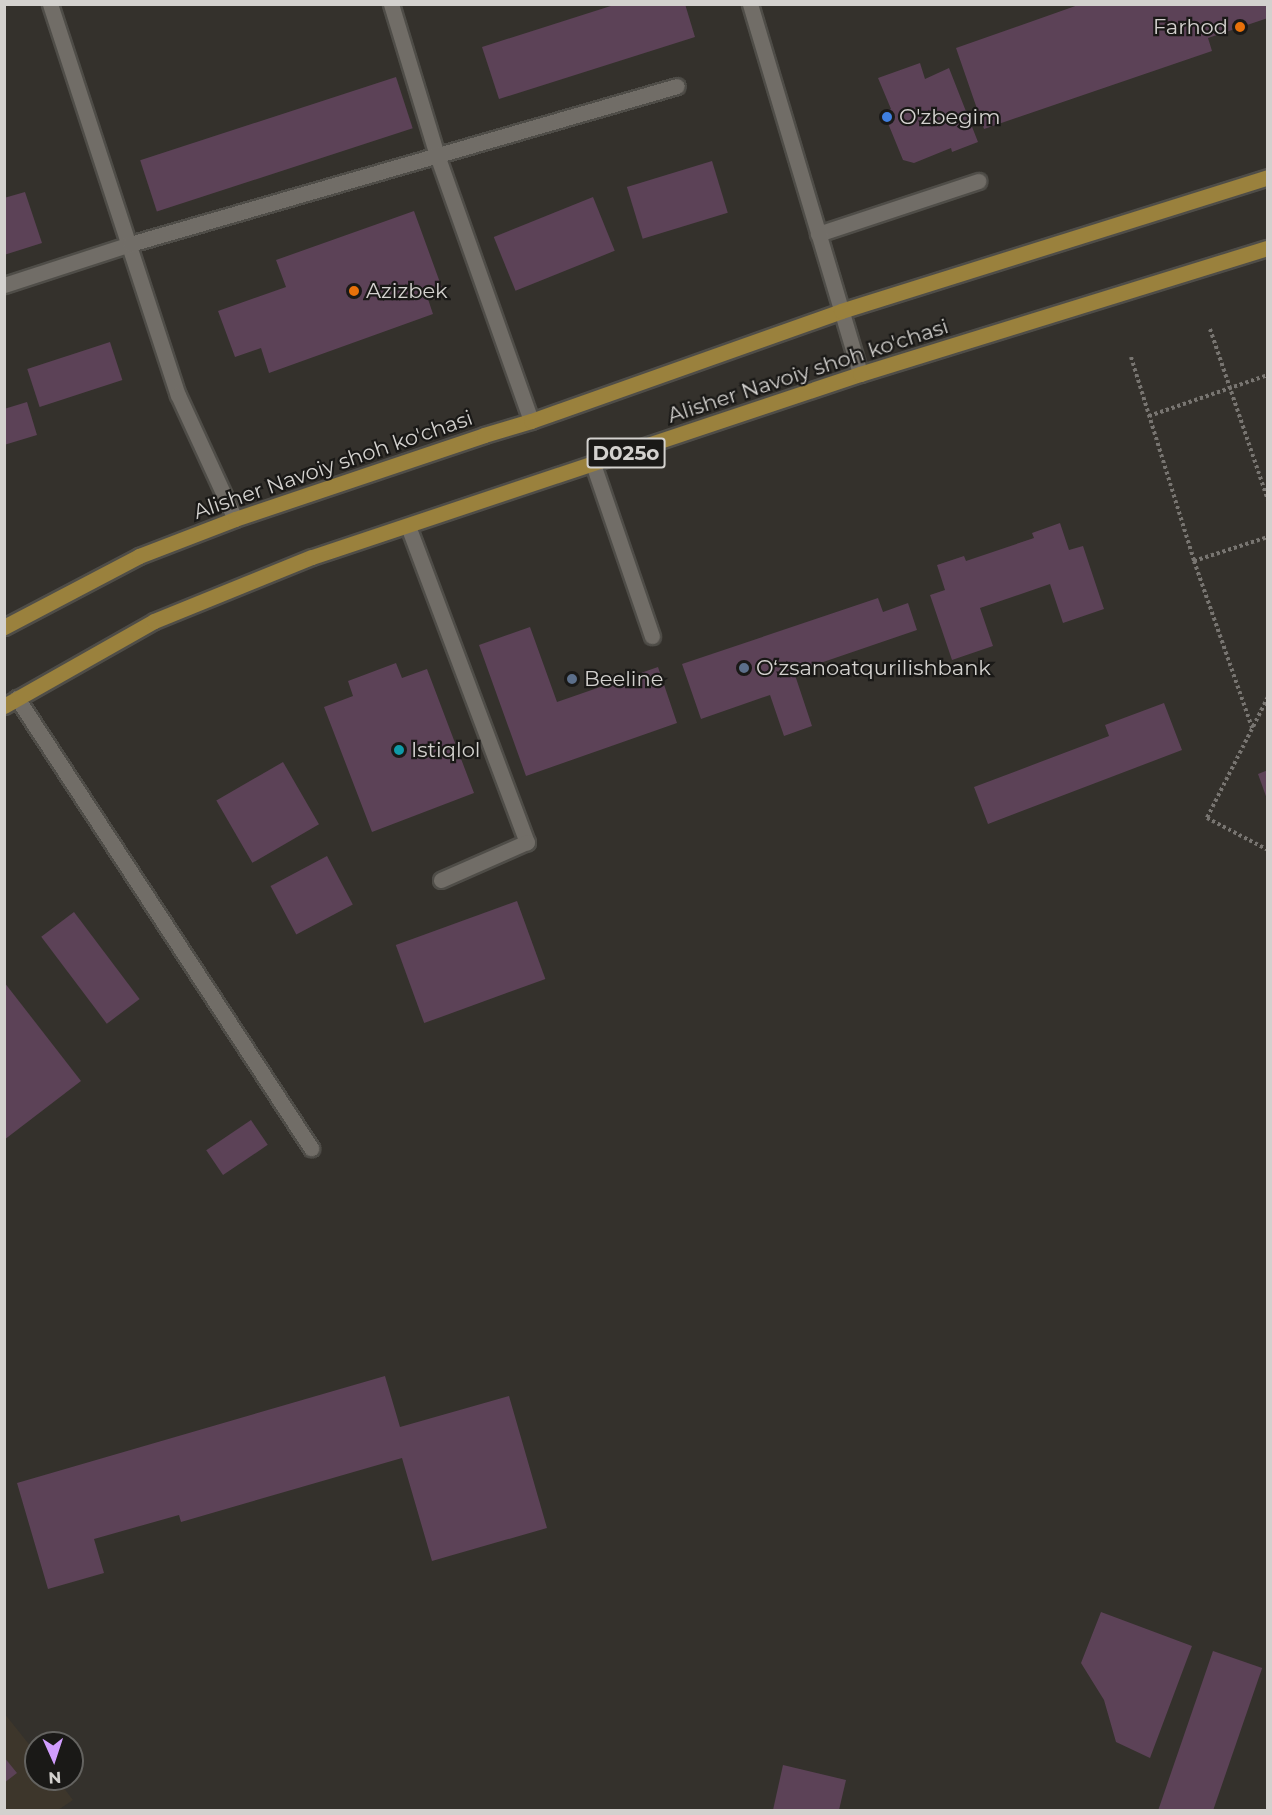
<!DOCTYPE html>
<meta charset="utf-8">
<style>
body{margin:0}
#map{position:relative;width:1272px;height:1815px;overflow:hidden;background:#34312c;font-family:Montserrat,sans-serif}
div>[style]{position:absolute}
.built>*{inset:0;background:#3d362b}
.building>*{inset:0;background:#5c4257;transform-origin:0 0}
.path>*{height:4px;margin-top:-2px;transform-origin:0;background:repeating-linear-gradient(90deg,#787571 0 3px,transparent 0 6px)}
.roads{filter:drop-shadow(2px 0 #4f4d48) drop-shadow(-2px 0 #4f4d48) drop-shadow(0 2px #4f4d48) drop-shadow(0 -2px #4f4d48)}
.service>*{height:15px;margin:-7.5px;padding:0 7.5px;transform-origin:7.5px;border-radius:7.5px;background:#716d67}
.minor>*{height:15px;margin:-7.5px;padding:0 7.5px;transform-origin:7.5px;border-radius:7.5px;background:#716d67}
.primary>*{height:15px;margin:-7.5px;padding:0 7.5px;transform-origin:7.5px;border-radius:7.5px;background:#9a813d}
.dots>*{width:16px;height:16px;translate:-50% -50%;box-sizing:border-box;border:3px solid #1a1917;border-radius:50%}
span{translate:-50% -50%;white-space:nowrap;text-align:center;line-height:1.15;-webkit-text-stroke:4.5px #1a1917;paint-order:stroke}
.shield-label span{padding:2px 4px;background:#1a1917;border:2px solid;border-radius:4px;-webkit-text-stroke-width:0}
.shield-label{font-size:20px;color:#d3d1ce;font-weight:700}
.poi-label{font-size:21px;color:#d3d1ce}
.right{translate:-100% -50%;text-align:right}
.left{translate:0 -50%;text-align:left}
.street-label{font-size:21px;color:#d3d1ce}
.frame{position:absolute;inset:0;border:6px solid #d3d1ce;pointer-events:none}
.north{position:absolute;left:24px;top:1731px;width:60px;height:60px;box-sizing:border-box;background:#1a1917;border:2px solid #646360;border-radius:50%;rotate:177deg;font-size:16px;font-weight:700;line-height:24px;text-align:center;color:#d3d1ce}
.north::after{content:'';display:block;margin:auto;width:21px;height:27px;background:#d19dfe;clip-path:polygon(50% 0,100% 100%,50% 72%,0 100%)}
</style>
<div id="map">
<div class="built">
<i style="clip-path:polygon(4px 1713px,36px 1753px,36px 1779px,57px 1779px,73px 1800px,58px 1810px,5px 1810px)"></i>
</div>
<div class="building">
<i style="clip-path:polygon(617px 4px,685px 4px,695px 37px,499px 99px,482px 47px)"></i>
<i style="clip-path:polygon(1081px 4px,1268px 4px,1268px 18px,1208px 38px,1212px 51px,984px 129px,956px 48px)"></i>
<i style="clip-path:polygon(920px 63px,925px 79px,949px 68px,978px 142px,952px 152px,951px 148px,914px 163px,903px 160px,883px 111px,891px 109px,878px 78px)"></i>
<i style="left:396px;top:77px;width:54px;height:269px;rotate:72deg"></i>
<i style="left:712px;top:161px;width:54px;height:89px;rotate:73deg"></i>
<i style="clip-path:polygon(25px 192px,42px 243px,4px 255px,4px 198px)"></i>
<i style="left:593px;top:197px;width:58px;height:107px;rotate:68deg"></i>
<i style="clip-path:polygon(414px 211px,442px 288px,426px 293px,433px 314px,269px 373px,261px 348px,235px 357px,218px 311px,286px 287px,276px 260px)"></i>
<i style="left:110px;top:342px;width:40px;height:87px;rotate:72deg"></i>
<i style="clip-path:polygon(27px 402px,37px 435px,4px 445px,4px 409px)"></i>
<i style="clip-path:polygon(1060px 523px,1069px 550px,1083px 546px,1104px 609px,1063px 623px,1050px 584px,980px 608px,993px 646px,952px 660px,930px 595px,945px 590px,937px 565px,964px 556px,966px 561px,1034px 538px,1032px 533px)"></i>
<i style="clip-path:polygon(878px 598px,883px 612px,908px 603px,917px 630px,794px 672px,812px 726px,784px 736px,770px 695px,701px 719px,682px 664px)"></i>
<i style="clip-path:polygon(530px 627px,557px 702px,658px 667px,677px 723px,526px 776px,479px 645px)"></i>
<i style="clip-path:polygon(396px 663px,402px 678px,427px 669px,474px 793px,372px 832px,324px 707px,353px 696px,348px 681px)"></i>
<i style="clip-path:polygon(1164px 703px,1182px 750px,988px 824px,974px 787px,1109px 736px,1105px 725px)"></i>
<i style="left:283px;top:762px;width:72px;height:77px;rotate:60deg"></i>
<i style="clip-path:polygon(1268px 770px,1268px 799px,1267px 799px,1258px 774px)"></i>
<i style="left:327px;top:856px;width:55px;height:64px;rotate:62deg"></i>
<i style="left:517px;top:901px;width:83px;height:129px;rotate:70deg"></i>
<i style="left:74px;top:912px;width:109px;height:41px;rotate:53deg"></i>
<i style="clip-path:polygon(4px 982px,81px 1081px,4px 1140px)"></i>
<i style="left:251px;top:1120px;width:30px;height:54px;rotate:56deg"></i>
<i style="clip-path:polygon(385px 1376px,400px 1427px,509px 1396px,547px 1528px,432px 1561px,402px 1458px,181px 1522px,179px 1515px,94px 1539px,104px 1573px,48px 1589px,17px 1483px)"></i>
<i style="clip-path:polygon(1101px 1612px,1192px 1646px,1150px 1758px,1116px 1742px,1104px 1700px,1081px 1663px)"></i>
<i style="left:1213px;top:1651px;width:52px;height:170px;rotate:19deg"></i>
<i style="clip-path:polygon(4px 1757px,17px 1773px,4px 1783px)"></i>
<i style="clip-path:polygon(783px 1765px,846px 1780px,839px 1810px,773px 1810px)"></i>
</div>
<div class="path">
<i style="left:1210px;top:329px;width:181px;rotate:71.3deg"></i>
<i style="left:1131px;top:357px;width:214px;rotate:72.8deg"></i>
<i style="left:1194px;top:561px;width:177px;rotate:70.8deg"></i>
<i style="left:1149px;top:416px;width:126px;rotate:-19deg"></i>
<i style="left:1194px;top:561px;width:78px;rotate:-18deg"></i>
<i style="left:1268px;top:697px;width:136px;rotate:116.8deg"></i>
<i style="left:1207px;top:818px;width:69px;rotate:27.7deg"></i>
</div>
<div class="roads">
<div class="service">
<i style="left:818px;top:234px;width:169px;rotate:-18.3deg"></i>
<i style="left:593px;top:464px;width:182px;rotate:71.1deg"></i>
<i style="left:408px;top:526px;width:338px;rotate:69.4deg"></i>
<i style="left:527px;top:842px;width:94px;rotate:156.2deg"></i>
<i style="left:17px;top:698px;width:538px;rotate:56.84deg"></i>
</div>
<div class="minor">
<i style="left:50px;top:4px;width:411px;rotate:71.9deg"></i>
<i style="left:178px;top:395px;width:136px;rotate:65.3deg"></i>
<i style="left:391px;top:4px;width:158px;rotate:73.1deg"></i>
<i style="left:437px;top:155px;width:282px;rotate:70.5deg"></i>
<i style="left:750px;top:4px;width:386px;rotate:73.4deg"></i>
<i style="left:4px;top:285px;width:133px;rotate:-18deg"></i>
<i style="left:130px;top:244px;width:569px;rotate:-16.11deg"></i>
</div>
<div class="primary">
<i style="left:4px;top:627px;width:153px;rotate:-27.7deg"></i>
<i style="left:139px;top:556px;width:103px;rotate:-21.1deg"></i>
<i style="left:235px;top:519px;width:263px;rotate:-18.6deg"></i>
<i style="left:484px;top:435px;width:49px;rotate:-16.6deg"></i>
<i style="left:531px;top:421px;width:329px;rotate:-19.5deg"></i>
<i style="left:841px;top:311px;width:448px;rotate:-17.4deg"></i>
<i style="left:4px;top:706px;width:172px;rotate:-29.5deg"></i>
<i style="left:154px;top:621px;width:170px;rotate:-22.1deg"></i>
<i style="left:312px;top:557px;width:578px;rotate:-18.47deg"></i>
<i style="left:860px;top:374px;width:427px;rotate:-17.2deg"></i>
</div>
</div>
<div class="dots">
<i style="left:1240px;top:27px;background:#e8710a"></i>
<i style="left:887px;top:117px;background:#3f7fe0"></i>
<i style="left:354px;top:291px;background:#e8710a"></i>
<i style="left:744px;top:668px;background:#5c6f8a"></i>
<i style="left:572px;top:679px;background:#5c6f8a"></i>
<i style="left:399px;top:750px;background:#0f9aa8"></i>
</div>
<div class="shield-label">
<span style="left:626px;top:453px">D025o</span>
</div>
<div class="poi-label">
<span class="right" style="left:1228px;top:27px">Farhod</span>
<span class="left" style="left:899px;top:117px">O'zbegim</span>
<span class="left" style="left:366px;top:291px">Azizbek</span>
<span class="left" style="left:756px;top:668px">Oʻzsanoatqurilishbank</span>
<span class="left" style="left:584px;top:679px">Beeline</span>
<span class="left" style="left:411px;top:750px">Istiqlol</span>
</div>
<div class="street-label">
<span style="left:808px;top:371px;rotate:-18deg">Alisher Navoiy shoh ko'chasi</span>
<span style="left:333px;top:465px;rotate:-19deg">Alisher Navoiy shoh ko'chasi</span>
</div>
<div class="frame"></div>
<div class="north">N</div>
</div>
